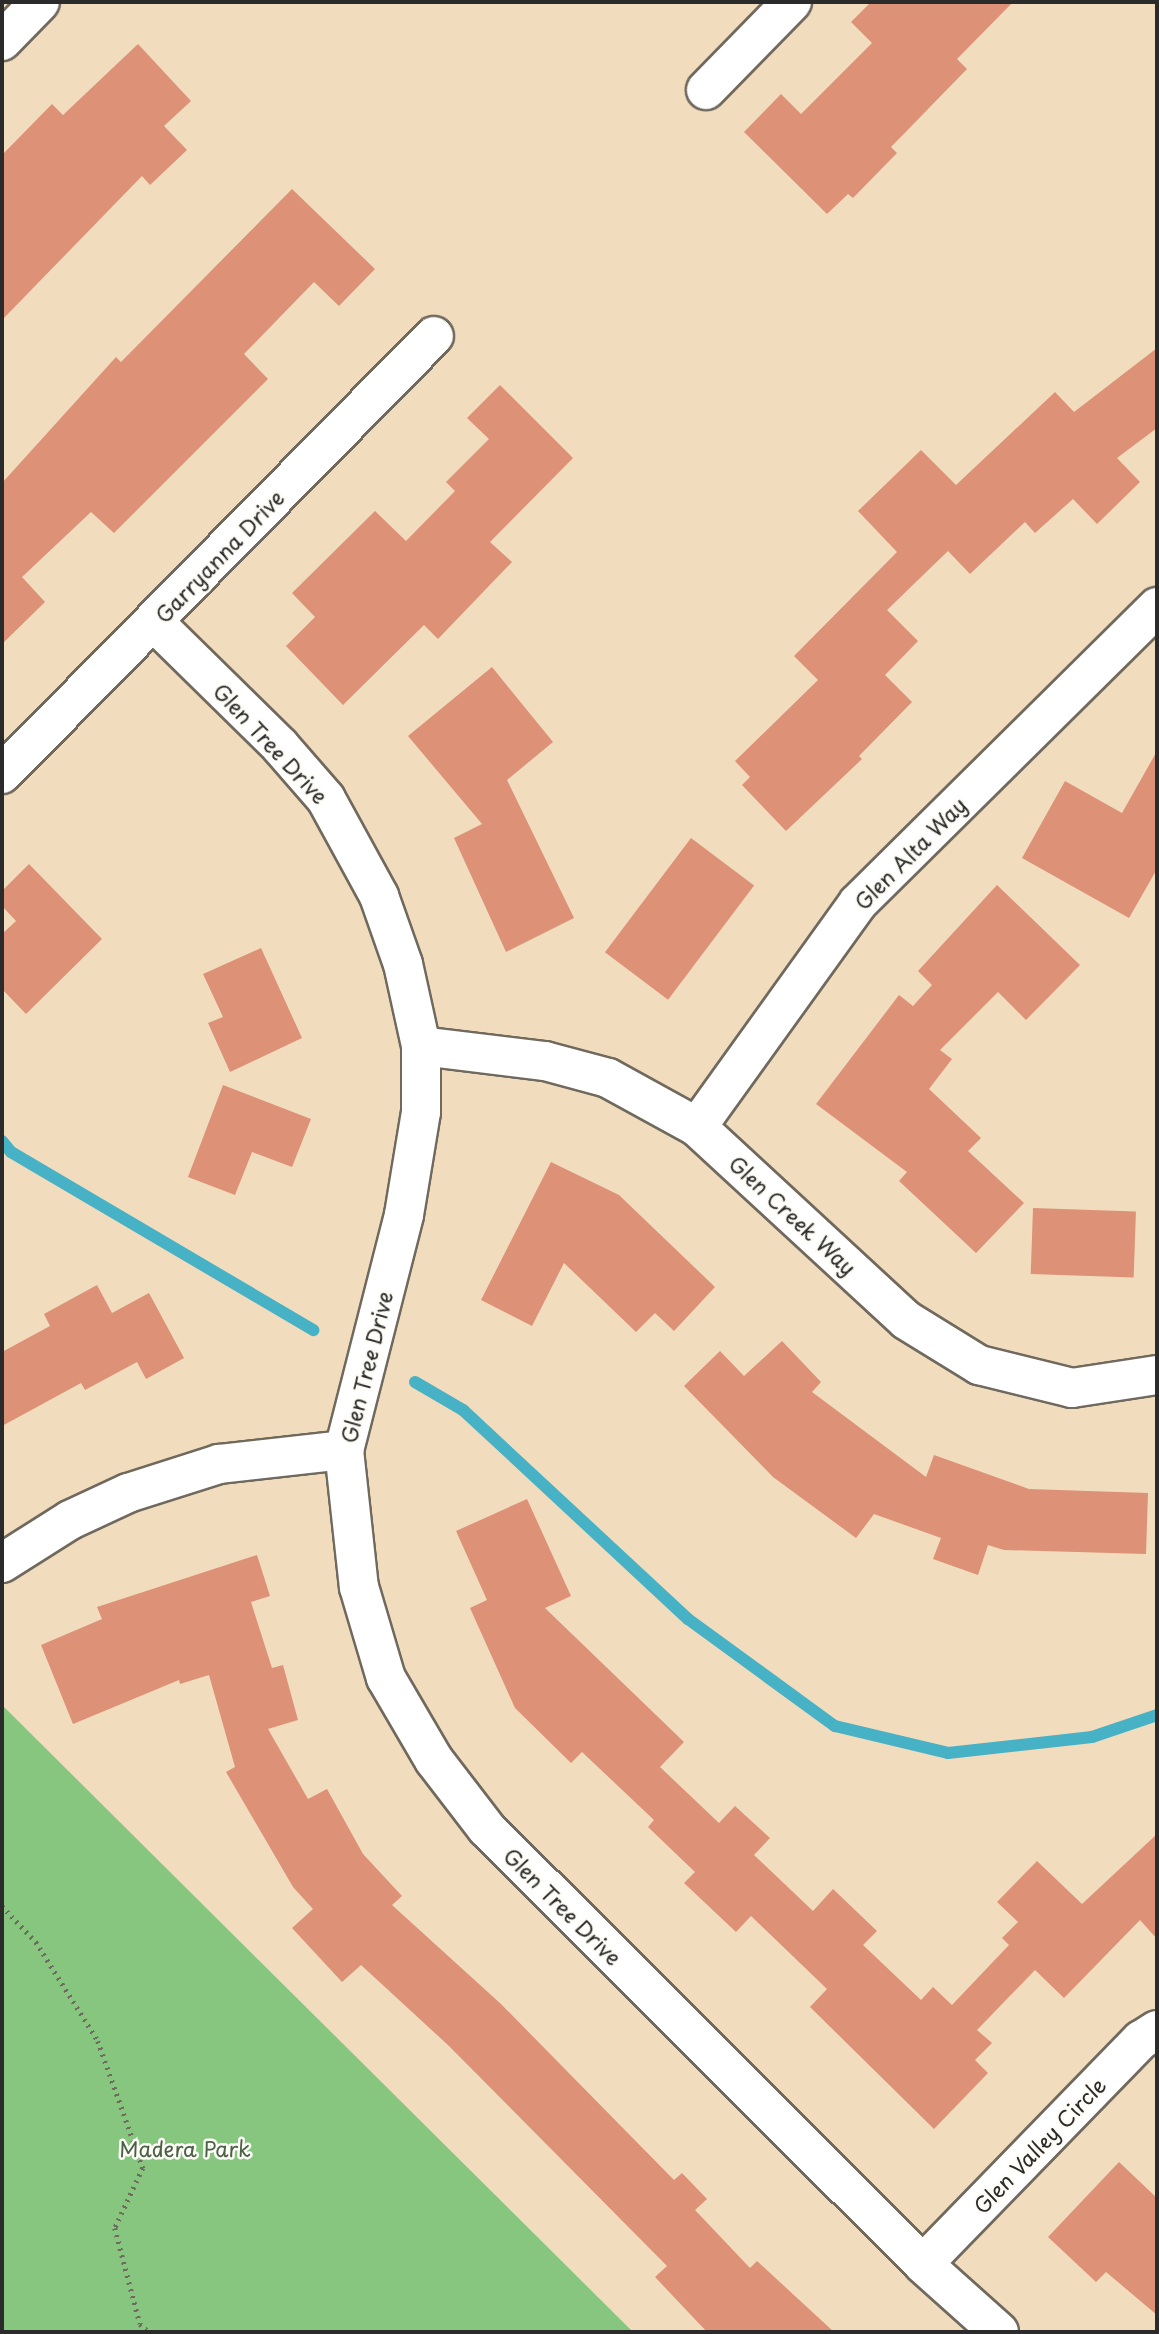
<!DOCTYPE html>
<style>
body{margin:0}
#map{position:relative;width:1159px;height:2334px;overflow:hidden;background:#f1ddbd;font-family:"Playpen Sans",sans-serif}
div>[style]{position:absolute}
.green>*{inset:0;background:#86c67e}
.stream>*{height:12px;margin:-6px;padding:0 6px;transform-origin:6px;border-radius:6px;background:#47b1c5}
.building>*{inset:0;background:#dd9177;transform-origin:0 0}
.path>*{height:4.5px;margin-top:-2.25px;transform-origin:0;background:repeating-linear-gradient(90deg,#70695e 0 2px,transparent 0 7px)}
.roads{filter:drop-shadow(2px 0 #70695e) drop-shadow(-2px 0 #70695e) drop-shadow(0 2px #70695e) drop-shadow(0 -2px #70695e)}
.street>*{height:38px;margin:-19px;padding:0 19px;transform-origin:19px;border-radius:19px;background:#fff}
span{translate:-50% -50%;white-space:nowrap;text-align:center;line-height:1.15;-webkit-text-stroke:5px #fdfcf7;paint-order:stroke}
.street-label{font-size:21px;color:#2b2b2b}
.park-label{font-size:21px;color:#4b6148}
.frame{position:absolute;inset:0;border:4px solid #2b2b2b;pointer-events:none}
</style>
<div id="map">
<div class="green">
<i style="clip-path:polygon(2px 1705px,633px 2332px,2px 2332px)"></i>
</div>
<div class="stream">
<i style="left:2px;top:1141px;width:14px;rotate:51deg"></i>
<i style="left:11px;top:1152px;width:351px;rotate:30.5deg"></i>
<i style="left:415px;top:1382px;width:56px;rotate:30.3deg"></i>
<i style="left:463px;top:1410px;width:307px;rotate:42.9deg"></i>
<i style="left:688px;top:1619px;width:182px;rotate:36.1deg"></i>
<i style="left:835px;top:1726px;width:116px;rotate:13.4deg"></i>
<i style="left:948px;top:1753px;width:145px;rotate:-6.3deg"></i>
<i style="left:1092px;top:1737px;width:69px;rotate:-18.7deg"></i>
</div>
<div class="building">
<i style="clip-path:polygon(871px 2px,1013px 2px,957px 59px,967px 69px,891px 147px,897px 153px,853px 198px,848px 194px,827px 214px,744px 132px,781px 94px,801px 114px,872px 43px,851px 22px)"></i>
<i style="clip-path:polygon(138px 44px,191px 101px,164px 126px,187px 150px,150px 185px,142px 176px,2px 320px,2px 155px,52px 104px,63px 115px)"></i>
<i style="clip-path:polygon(292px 189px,375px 269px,339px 306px,314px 282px,244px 354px,268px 379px,114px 533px,91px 512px,22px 577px,45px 602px,2px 644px,2px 483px,116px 357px,121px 362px)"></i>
<i style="clip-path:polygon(1157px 348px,1157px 428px,1117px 458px,1140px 482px,1097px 524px,1073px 499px,1035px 533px,1025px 522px,970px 574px,948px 551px,887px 610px,918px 641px,885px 675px,912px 702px,859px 756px,862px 759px,786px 831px,742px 785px,750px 777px,735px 761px,818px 680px,794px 656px,897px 552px,858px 511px,921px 450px,956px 485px,1055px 392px,1074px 412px)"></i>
<i style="clip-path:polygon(500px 385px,573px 458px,490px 542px,512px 562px,438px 639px,424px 625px,343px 705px,286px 646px,315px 617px,292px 593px,375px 511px,406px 541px,455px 491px,446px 482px,489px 439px,467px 418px)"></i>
<i style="clip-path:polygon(492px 667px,553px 742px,507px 780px,574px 918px,506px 952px,454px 838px,482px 824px,408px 736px)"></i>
<i style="clip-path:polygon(1157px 751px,1157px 869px,1129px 918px,1022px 858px,1065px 781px,1122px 813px)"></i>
<i style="left:691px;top:838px;width:79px;height:143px;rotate:37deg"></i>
<i style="clip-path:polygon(29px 864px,102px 939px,26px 1014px,2px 989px,2px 934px,16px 921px,2px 906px,2px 891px)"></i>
<i style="clip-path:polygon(997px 885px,1080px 965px,1026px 1020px,998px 992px,940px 1050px,952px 1059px,929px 1089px,981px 1138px,968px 1151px,1024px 1203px,976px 1253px,899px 1181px,907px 1172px,816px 1104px,899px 995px,913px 1006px,932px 985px,918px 971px)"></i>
<i style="clip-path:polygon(261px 948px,302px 1038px,230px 1072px,208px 1023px,223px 1017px,203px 974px)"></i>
<i style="clip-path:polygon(223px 1085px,311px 1119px,292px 1167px,252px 1152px,235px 1195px,188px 1177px)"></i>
<i style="clip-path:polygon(551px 1162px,619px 1195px,715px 1287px,674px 1331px,655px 1313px,636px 1332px,564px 1263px,532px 1326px,481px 1300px)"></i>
<i style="left:1033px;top:1208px;width:103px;height:66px;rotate:2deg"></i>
<i style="clip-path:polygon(97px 1285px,112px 1313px,149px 1293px,184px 1358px,146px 1379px,137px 1362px,85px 1390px,81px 1383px,2px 1426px,2px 1352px,50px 1326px,44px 1314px)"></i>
<i style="clip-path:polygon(782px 1341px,821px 1382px,812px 1392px,926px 1477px,934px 1455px,1029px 1489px,1148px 1493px,1146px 1554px,1004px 1550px,988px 1545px,978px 1575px,933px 1559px,941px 1538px,874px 1514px,856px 1538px,773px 1477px,684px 1386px,720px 1351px,744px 1376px)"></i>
<i style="clip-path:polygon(527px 1499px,571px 1596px,545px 1608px,684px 1742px,660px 1767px,719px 1823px,735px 1806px,770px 1838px,754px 1855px,813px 1911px,833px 1889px,877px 1931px,863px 1945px,921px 2000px,933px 1987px,952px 2005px,1009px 1945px,1002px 1938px,1018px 1922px,997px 1902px,1037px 1861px,1082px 1904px,1157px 1834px,1157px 1939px,1140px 1920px,1064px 1998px,1035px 1970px,977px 2030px,992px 2043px,975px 2060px,988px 2073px,934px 2129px,810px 2007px,827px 1989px,751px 1916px,736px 1932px,684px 1883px,695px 1872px,648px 1827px,654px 1820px,582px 1752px,571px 1763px,515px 1708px,470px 1608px,487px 1600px,456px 1531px)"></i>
<i style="clip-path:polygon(257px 1555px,270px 1596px,251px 1602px,272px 1668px,283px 1665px,298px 1720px,268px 1729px,308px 1799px,327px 1789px,363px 1854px,402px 1896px,392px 1905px,501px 2004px,674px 2180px,682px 2173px,707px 2199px,695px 2210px,750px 2268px,757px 2261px,834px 2332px,707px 2332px,655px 2277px,667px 2266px,449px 2046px,361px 1965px,342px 1982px,292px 1928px,313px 1909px,293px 1887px,226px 1772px,235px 1767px,209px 1675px,180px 1684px,179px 1680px,73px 1724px,41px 1645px,102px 1619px,97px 1607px)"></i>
<i style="clip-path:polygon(1119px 2162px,1157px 2198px,1157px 2315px,1106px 2272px,1096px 2282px,1048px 2237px)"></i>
</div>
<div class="path">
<i style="left:2px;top:1906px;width:50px;rotate:46.6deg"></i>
<i style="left:36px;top:1942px;width:117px;rotate:57.9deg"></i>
<i style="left:98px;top:2041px;width:135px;rotate:70.5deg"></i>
<i style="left:143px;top:2168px;width:66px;rotate:115deg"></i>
<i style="left:115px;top:2228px;width:99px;rotate:75.4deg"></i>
<i style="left:140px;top:2324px;width:12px;rotate:42deg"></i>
</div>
<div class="roads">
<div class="street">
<i style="left:2px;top:41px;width:54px;rotate:-45.7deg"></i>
<i style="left:706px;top:90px;width:123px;rotate:-45.7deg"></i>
<i style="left:154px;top:622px;width:177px;rotate:44.5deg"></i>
<i style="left:280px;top:746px;width:70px;rotate:49deg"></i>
<i style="left:326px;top:799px;width:111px;rotate:61.3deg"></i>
<i style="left:379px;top:896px;width:72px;rotate:70.6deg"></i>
<i style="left:403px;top:964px;width:84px;rotate:77.6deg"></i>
<i style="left:421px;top:1046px;width:66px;rotate:90deg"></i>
<i style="left:421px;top:1112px;width:104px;rotate:99.4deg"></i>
<i style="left:404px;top:1215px;width:243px;rotate:104.3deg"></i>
<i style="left:344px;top:1450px;width:138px;rotate:83.8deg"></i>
<i style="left:359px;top:1587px;width:95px;rotate:73.5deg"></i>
<i style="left:386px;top:1678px;width:95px;rotate:59.7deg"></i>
<i style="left:434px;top:1760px;width:87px;rotate:52.5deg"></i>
<i style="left:487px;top:1829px;width:616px;rotate:44.93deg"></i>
<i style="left:923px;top:2264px;width:102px;rotate:41.8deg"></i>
<i style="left:2px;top:774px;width:615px;rotate:-45.4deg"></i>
<i style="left:421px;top:1046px;width:125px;rotate:6.9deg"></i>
<i style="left:545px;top:1061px;width:65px;rotate:15.1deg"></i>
<i style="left:608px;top:1078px;width:102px;rotate:28.8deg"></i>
<i style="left:697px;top:1127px;width:284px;rotate:42.7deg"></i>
<i style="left:906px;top:1320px;width:86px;rotate:31.7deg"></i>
<i style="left:979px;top:1365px;width:96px;rotate:13.9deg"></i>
<i style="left:1072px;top:1388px;width:86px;rotate:-8.7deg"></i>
<i style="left:697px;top:1127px;width:276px;rotate:-54.3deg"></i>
<i style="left:858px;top:903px;width:421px;rotate:-44.7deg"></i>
<i style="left:2px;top:1563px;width:80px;rotate:-32.3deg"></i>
<i style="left:70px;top:1520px;width:64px;rotate:-25deg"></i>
<i style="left:128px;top:1493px;width:96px;rotate:-17.7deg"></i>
<i style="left:219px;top:1464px;width:126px;rotate:-6.4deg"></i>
<i style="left:923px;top:2264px;width:313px;rotate:-45.8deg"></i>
<i style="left:1141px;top:2040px;width:19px;rotate:-32deg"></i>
</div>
</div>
<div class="street-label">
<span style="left:219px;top:556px;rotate:-46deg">Garryanna Drive</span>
<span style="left:271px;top:743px;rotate:47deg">Glen Tree Drive</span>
<span style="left:910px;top:853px;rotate:-45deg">Glen Alta Way</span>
<span style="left:793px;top:1215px;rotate:43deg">Glen Creek Way</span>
<span style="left:366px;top:1367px;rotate:-76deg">Glen Tree Drive</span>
<span style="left:563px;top:1906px;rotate:45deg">Glen Tree Drive</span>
<span style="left:1039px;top:2145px;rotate:-46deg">Glen Valley Circle</span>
</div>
<div class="park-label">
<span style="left:185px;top:2148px">Madera Park</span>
</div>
<div class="frame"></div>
</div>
